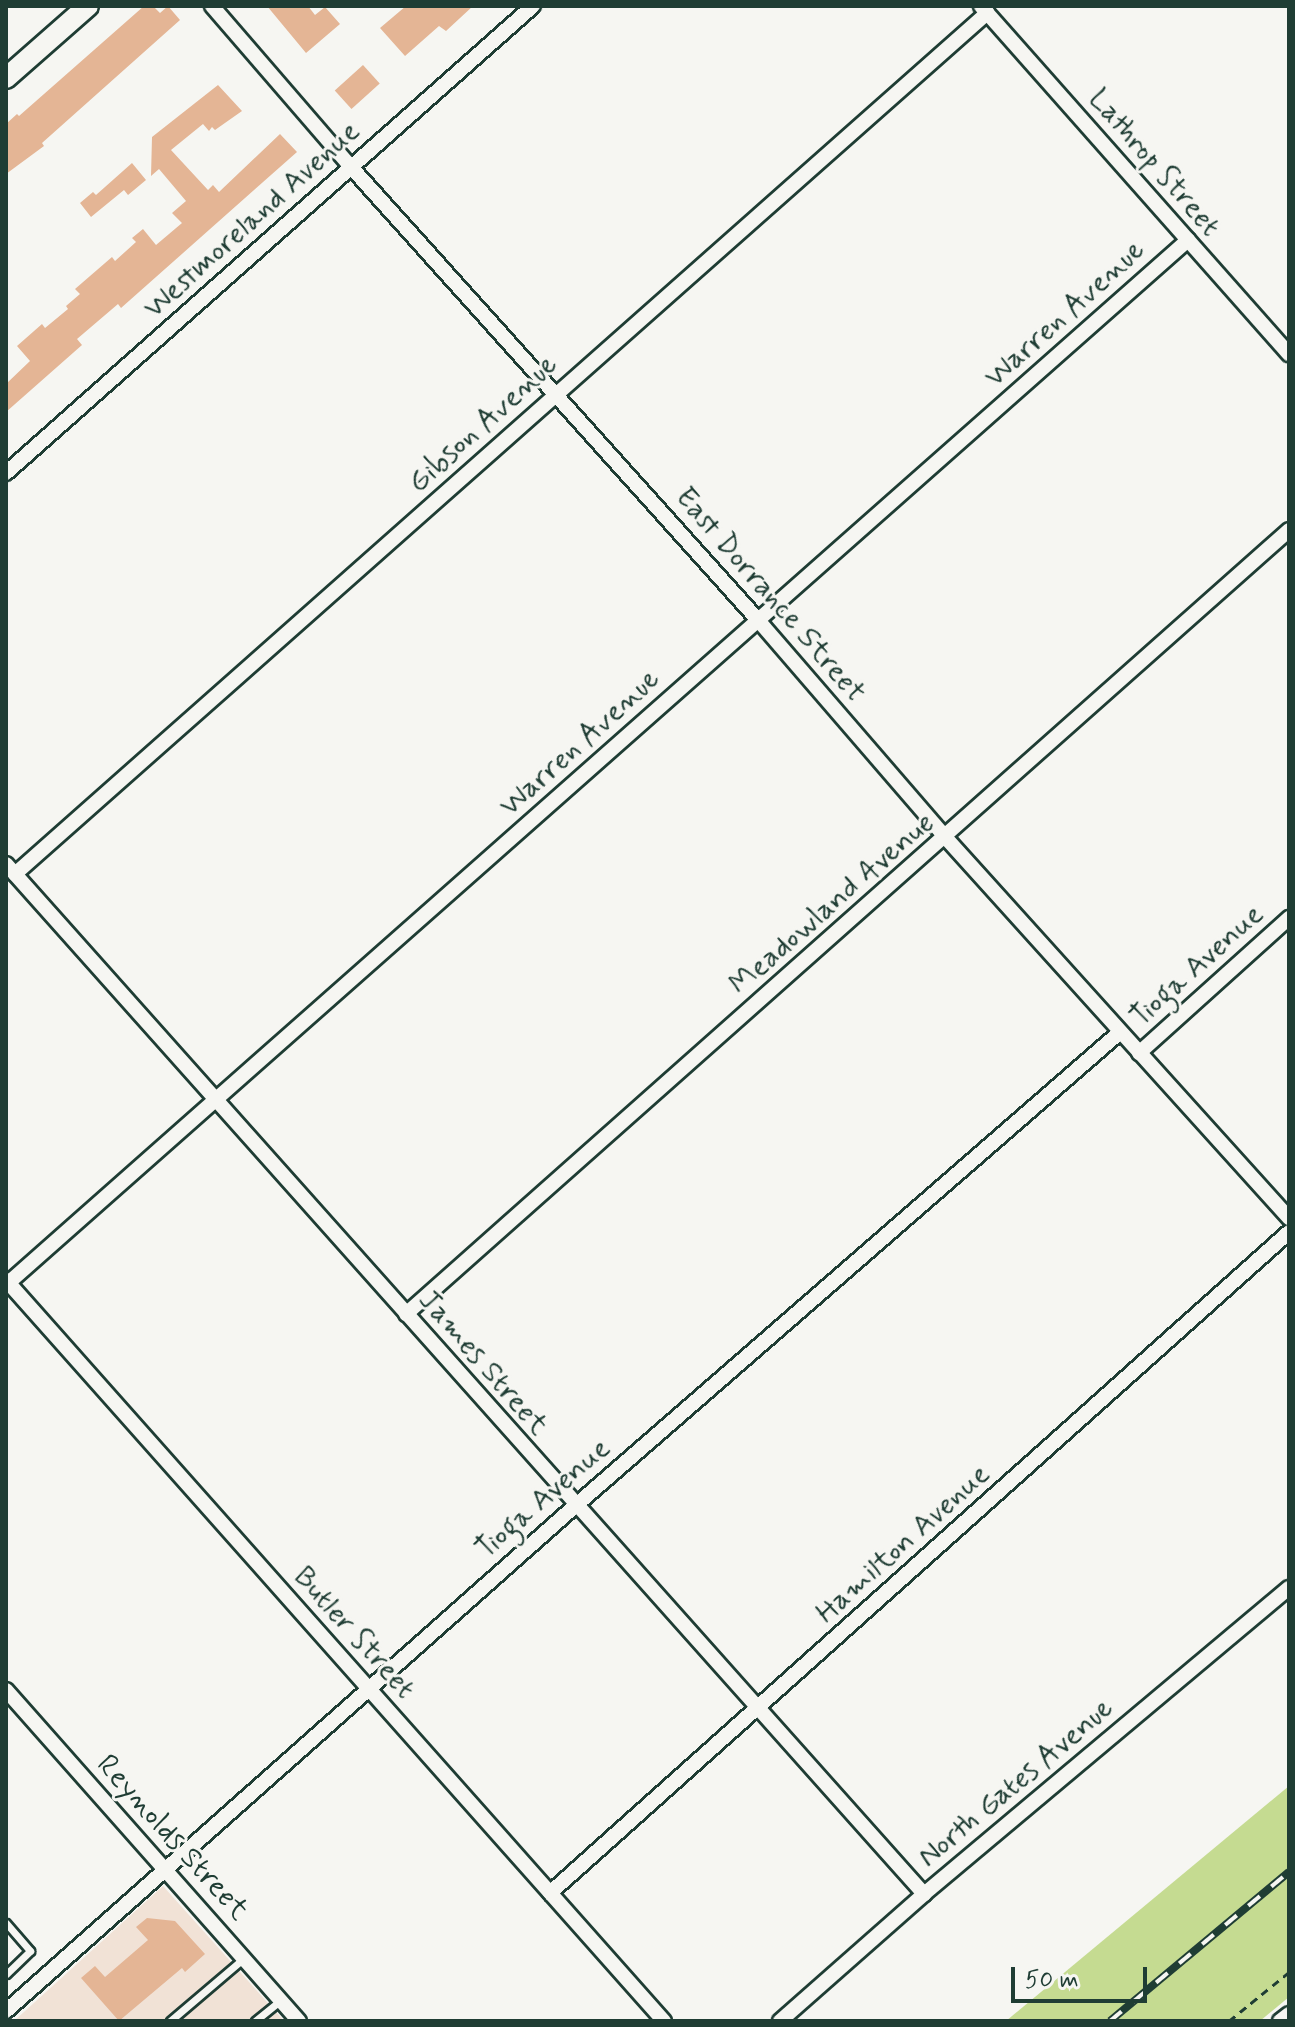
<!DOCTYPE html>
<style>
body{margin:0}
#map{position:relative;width:1295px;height:2027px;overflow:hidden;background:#f6f6f2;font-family:Mynerve,sans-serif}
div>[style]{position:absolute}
.built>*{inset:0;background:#f1e2d6}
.green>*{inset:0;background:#c5db91}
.building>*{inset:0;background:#e4b595;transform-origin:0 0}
.path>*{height:3px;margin-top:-1.5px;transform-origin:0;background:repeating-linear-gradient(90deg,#1f3d34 0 8px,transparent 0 14px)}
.roads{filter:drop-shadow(2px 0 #1f3d34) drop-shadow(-2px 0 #1f3d34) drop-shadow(0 2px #1f3d34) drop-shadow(0 -2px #1f3d34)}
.lane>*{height:7px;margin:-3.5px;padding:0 3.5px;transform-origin:3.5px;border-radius:3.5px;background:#f6f6f2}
.street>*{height:14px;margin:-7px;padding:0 7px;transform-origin:7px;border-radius:7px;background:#f6f6f2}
.secondary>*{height:20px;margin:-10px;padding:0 10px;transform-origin:10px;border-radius:10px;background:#f6f6f2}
.rail>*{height:8px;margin-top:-4px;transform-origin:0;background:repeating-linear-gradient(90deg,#f6f6f2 0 15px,#1f3d34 0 30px);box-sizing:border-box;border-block:2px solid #1f3d34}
span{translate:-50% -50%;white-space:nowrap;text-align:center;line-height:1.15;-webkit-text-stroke:6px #f6f6f2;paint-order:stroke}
.street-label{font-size:30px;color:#1f3d34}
.frame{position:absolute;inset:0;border:8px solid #1f3d34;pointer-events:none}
.scale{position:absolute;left:1011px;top:1967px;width:136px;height:36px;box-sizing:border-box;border:4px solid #1f3d34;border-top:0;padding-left:10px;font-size:24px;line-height:28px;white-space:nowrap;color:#1f3d34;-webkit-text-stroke:6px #f6f6f2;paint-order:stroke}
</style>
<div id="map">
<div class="built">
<i style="clip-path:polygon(163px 1886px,284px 2021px,14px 2021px)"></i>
</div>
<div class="green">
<i style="clip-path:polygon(1289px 1786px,1289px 1997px,1260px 2021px,1006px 2021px)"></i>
</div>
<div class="building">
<i style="clip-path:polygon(144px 6px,153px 6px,160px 13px,168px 6px,180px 20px,42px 143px,44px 146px,6px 174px,6px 124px,17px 114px,19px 116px)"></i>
<i style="clip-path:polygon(267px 6px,308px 6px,315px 15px,325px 7px,340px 24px,306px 53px)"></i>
<i style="clip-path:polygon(406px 6px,473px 6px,446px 31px,439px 26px,405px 56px,380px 28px)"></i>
<i style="left:363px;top:65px;width:25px;height:38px;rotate:48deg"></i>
<i style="clip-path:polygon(218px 85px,242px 111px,215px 130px,212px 127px,209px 131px,203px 124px,171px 150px,208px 190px,213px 185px,219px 192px,280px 134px,297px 152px,121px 308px,118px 304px,77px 339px,82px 345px,6px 412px,6px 384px,30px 361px,17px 346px,42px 324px,45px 328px,68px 309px,66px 306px,80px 294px,75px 289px,112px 257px,115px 261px,136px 242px,132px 238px,143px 229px,156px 245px,182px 223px,172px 213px,186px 201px,159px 169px,151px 176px,152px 137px)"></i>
<i style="clip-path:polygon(132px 163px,146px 180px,128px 195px,124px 190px,91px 217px,80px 203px,93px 192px,96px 195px)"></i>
<i style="clip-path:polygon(147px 1918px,175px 1921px,205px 1954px,185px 1972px,182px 1968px,119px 2021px,81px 1978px,95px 1966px,105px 1977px,148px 1940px,136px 1927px)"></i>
</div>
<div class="path">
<i style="left:1229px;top:2021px;width:77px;rotate:-39.2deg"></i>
</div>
<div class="roads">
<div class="lane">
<i style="left:6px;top:1923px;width:37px;rotate:49deg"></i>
<i style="left:30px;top:1951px;width:33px;rotate:136deg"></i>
<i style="left:170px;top:2021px;width:97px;rotate:-40.4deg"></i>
<i style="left:255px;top:2021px;width:33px;rotate:-39deg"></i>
</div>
<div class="street">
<i style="left:212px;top:6px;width:213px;rotate:49.2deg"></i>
<i style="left:351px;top:167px;width:609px;rotate:48.06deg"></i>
<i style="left:758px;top:620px;width:288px;rotate:49.2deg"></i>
<i style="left:946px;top:838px;width:512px;rotate:47.93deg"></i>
<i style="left:981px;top:6px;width:465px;rotate:48.5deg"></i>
<i style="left:6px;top:473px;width:704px;rotate:-41.55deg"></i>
<i style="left:6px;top:864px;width:1380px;rotate:48.29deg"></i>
<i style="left:15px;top:874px;width:1299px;rotate:-41.53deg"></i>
<i style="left:1139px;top:1053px;width:202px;rotate:-42deg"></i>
<i style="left:6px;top:1280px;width:991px;rotate:48.4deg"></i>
<i style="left:6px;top:1285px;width:1578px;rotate:-41.48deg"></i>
<i style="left:406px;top:1314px;width:1181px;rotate:-41.6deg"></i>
<i style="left:6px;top:1690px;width:442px;rotate:48.5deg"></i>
<i style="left:550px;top:1893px;width:991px;rotate:-41.81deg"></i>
<i style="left:6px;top:2011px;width:761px;rotate:-41.59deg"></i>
<i style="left:575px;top:1506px;width:722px;rotate:-41.01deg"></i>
<i style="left:780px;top:2021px;width:192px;rotate:-41.4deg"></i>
<i style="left:924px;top:1894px;width:476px;rotate:-40deg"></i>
<i style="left:1280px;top:2021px;width:11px;rotate:-38deg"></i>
</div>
<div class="secondary">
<i style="left:6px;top:78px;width:109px;rotate:-41.3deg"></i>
</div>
</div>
<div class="rail">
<i style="left:1110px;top:2021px;width:233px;rotate:-39.8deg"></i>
</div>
<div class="street-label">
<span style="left:1154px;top:163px;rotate:49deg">Lathrop Street</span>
<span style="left:252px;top:220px;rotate:-42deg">Westmoreland Avenue</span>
<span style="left:1065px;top:314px;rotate:-42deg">Warren Avenue</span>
<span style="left:483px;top:424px;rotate:-42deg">Gibson Avenue</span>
<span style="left:770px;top:595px;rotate:49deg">East Dorrance Street</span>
<span style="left:580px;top:743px;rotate:-42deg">Warren Avenue</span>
<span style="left:832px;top:904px;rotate:-41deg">Meadowland Avenue</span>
<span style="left:1197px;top:966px;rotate:-42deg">Tioga Avenue</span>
<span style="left:483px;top:1363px;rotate:49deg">James Street</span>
<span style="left:543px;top:1499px;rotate:-41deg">Tioga Avenue</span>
<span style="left:903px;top:1544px;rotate:-42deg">Hamilton Avenue</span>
<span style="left:354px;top:1633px;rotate:48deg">Butler Street</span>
<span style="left:1016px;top:1783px;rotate:-40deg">North Gates Avenue</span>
<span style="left:172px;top:1838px;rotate:48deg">Reynolds Street</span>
</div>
<div class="frame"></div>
<div class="scale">50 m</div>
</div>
